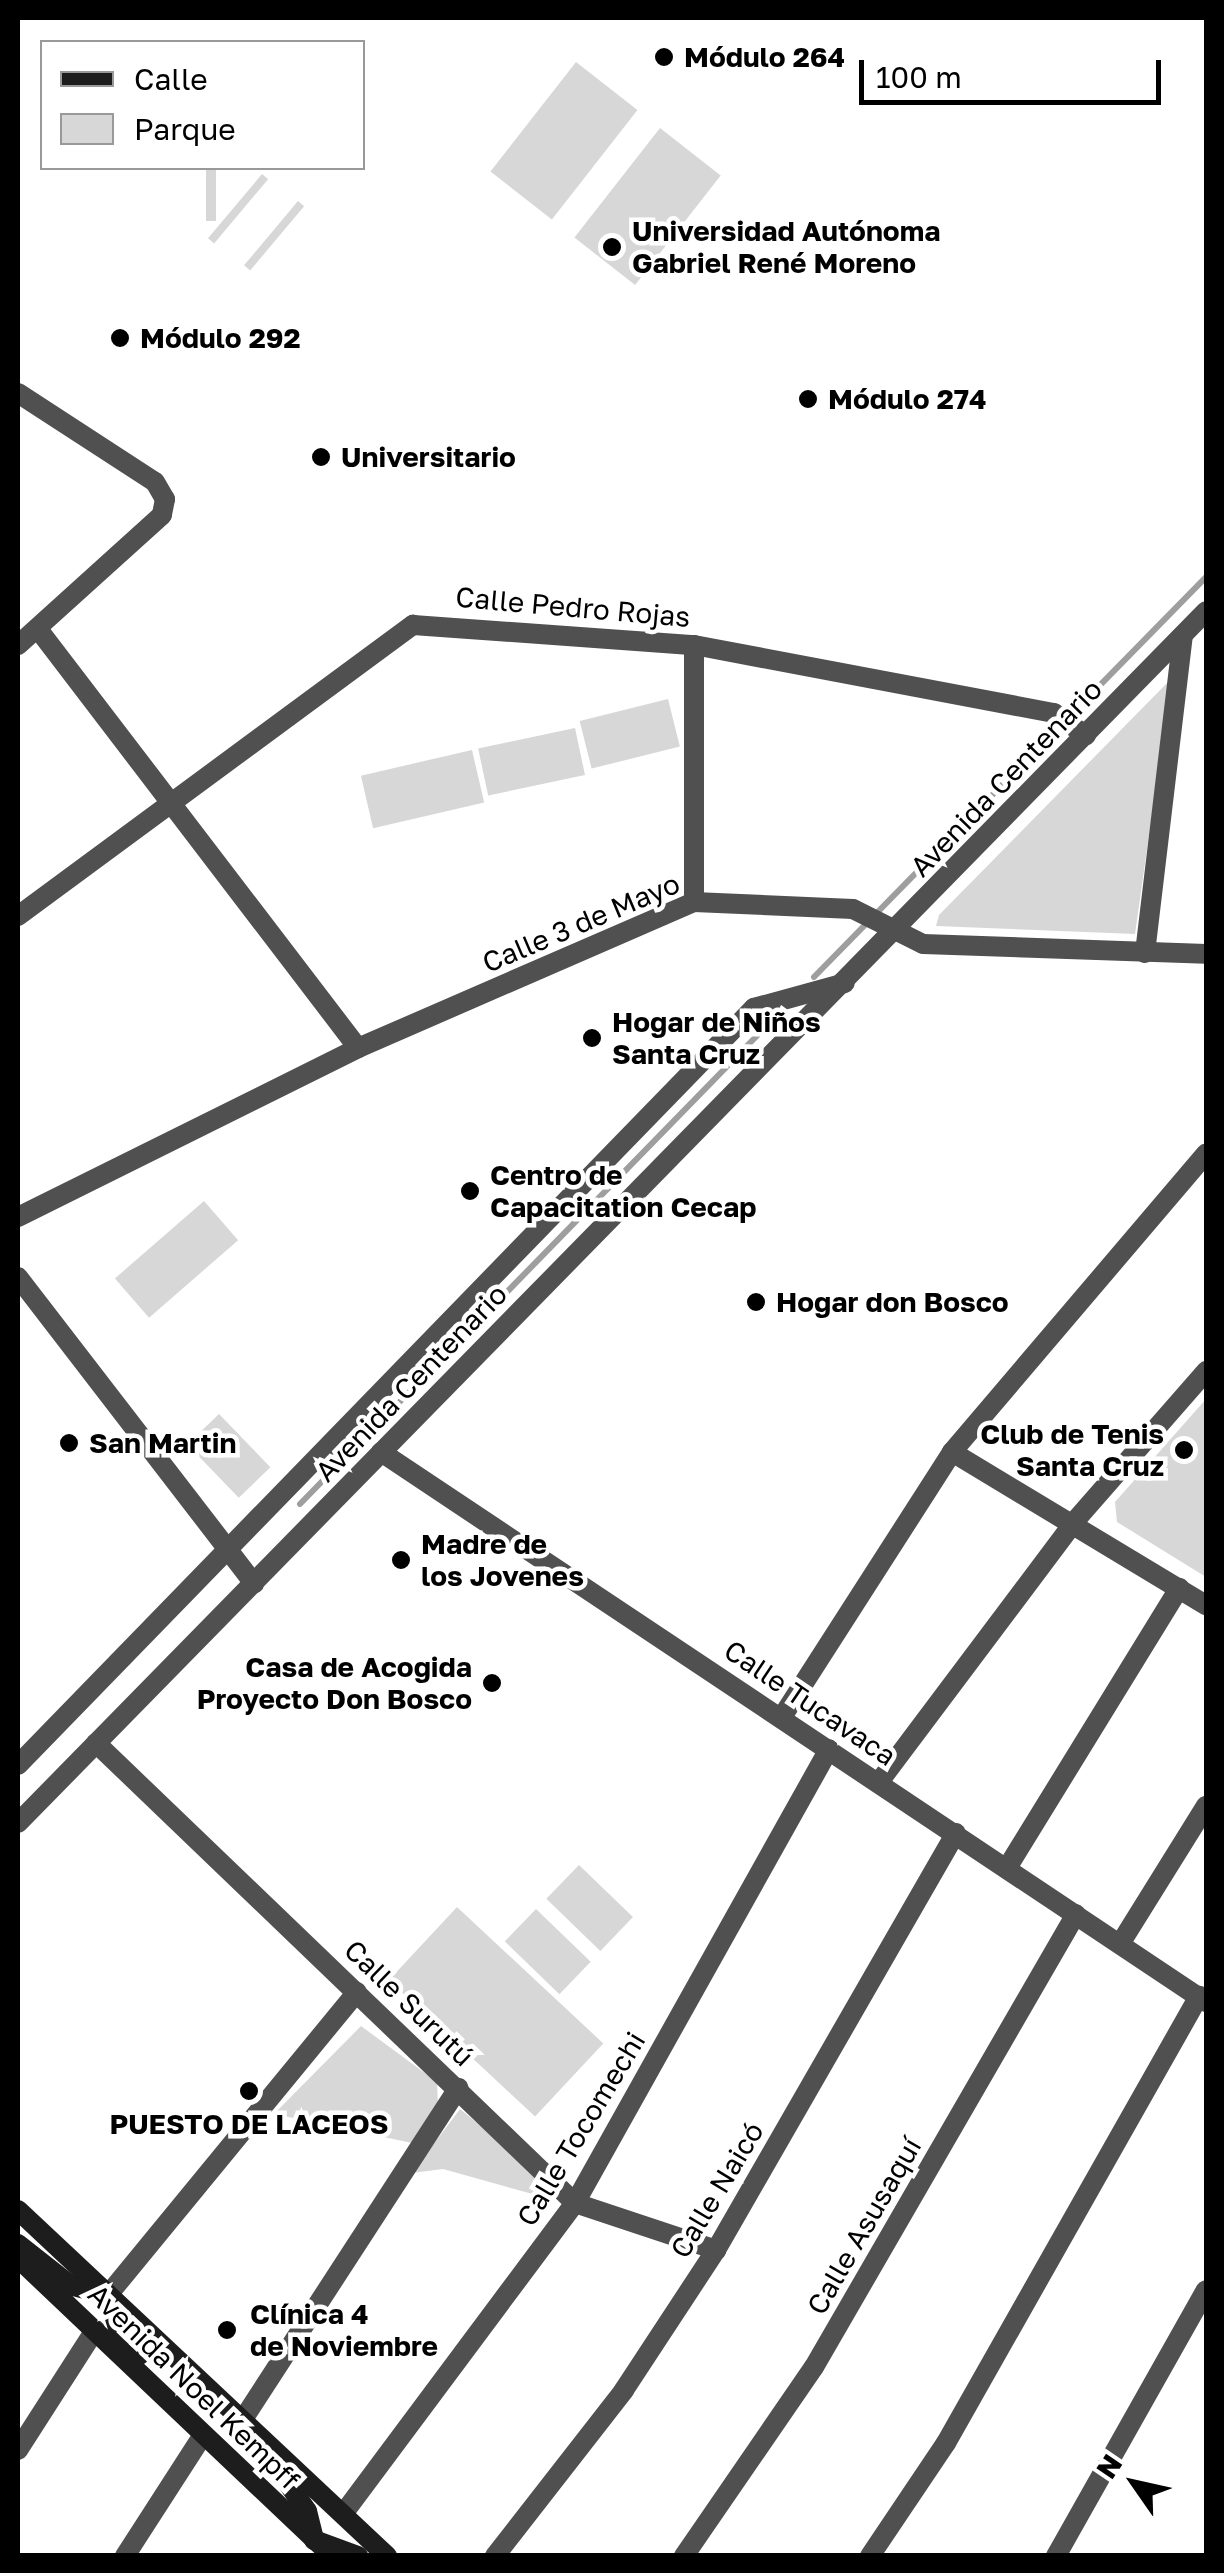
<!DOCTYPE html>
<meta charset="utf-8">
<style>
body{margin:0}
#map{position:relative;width:1224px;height:2573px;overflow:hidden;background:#fff;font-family:"Golos Text",sans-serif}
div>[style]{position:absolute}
.green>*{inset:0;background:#d7d7d7;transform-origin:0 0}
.stream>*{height:6px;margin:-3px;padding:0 3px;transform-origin:3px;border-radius:3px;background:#9e9e9e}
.minor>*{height:20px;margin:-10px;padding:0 10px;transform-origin:10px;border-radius:10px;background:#505050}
.tertiary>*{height:20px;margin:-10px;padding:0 10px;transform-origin:10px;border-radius:10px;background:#505050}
.secondary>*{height:20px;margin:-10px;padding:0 10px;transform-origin:10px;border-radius:10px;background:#1d1d1d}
.dots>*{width:28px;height:28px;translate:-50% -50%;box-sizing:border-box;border:5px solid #fff;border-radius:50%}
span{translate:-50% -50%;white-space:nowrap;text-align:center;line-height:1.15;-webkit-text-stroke:9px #fff;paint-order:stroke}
.poi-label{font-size:28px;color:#000;font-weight:700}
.left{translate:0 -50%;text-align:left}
.right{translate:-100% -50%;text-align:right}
.street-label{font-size:28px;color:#000}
.frame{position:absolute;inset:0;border:20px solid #000;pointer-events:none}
.legend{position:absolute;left:40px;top:40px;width:325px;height:130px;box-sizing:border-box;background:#fff;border:2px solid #999;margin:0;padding:12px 18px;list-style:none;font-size:30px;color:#000}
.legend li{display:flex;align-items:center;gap:20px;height:50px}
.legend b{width:50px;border:2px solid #999}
.north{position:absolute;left:1084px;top:2433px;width:100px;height:100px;-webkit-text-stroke:8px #fff;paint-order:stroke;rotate:304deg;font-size:28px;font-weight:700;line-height:40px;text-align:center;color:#000}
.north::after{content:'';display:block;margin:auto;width:35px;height:45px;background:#000;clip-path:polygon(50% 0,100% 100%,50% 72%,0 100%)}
.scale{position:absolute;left:859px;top:60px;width:302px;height:45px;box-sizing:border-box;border:5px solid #000;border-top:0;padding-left:12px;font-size:30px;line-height:35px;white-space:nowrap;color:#000;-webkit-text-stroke:8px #fff;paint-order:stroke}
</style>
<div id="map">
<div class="green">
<i style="left:576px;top:62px;width:78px;height:139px;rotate:38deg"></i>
<i style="left:660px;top:128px;width:77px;height:139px;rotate:38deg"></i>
<i style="left:206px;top:168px;width:10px;height:53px"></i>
<i style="left:262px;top:174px;width:8px;height:84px;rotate:40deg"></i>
<i style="left:298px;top:201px;width:8px;height:84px;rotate:40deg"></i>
<i style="clip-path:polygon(1171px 679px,1135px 934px,936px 926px,939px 915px)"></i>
<i style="left:668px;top:699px;width:49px;height:91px;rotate:76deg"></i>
<i style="left:575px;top:728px;width:48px;height:99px;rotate:78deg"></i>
<i style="left:472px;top:750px;width:54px;height:114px;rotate:77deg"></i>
<i style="left:204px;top:1201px;width:52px;height:118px;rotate:49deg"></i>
<i style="clip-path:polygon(1206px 1399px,1206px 1577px,1117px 1522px,1115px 1502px)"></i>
<i style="left:219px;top:1414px;width:74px;height:44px;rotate:46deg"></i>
<i style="left:579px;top:1865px;width:75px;height:47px;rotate:44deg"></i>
<i style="left:457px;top:1907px;width:200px;height:100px;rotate:43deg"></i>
<i style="left:536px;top:1909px;width:76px;height:45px;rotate:44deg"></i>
<i style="clip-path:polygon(361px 2026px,437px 2082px,438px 2105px,412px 2143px,274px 2114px)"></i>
<i style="clip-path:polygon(460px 2109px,547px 2180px,554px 2200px,443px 2169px,412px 2173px)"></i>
</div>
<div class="stream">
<i style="left:814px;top:977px;width:560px;rotate:-45.58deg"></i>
<i style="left:300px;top:1504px;width:692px;rotate:-45.7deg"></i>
</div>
<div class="minor">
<i style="left:18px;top:393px;width:163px;rotate:33deg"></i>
<i style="left:155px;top:482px;width:20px;rotate:60deg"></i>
<i style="left:165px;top:499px;width:16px;rotate:101deg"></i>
<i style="left:162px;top:515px;width:194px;rotate:137.9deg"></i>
<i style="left:38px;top:629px;width:527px;rotate:52.63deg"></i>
<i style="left:694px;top:902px;width:257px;rotate:-90deg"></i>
<i style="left:18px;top:916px;width:491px;rotate:-36.4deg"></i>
<i style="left:413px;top:625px;width:282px;rotate:4.1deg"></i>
<i style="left:694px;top:645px;width:366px;rotate:10.7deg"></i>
<i style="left:1054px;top:713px;width:39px;rotate:35deg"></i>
<i style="left:1145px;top:953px;width:320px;rotate:-83.2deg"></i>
<i style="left:18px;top:1217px;width:380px;rotate:-26.4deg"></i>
<i style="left:358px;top:1048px;width:366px;rotate:-23.5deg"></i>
<i style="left:694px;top:902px;width:159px;rotate:2.5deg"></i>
<i style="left:853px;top:909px;width:78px;rotate:26.6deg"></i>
<i style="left:923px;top:944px;width:283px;rotate:2deg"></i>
<i style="left:18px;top:1277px;width:387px;rotate:52.4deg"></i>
<i style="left:381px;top:1452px;width:992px;rotate:33.69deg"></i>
<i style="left:952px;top:1452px;width:297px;rotate:31.1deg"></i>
<i style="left:782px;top:1717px;width:315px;rotate:-57.3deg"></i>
<i style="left:952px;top:1452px;width:392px;rotate:-49.6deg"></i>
<i style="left:96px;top:1743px;width:664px;rotate:43.84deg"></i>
<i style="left:575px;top:2203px;width:149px;rotate:18.4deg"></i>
<i style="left:879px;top:1782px;width:325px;rotate:-53.1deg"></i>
<i style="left:1074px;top:1522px;width:201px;rotate:-48.8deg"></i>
<i style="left:1007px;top:1868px;width:329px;rotate:-58.4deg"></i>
<i style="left:1120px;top:1944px;width:163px;rotate:-58.1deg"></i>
<i style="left:108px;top:2295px;width:392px;rotate:-50.6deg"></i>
<i style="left:240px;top:2424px;width:401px;rotate:-57deg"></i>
<i style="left:18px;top:2450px;width:143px;rotate:-57.3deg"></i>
<i style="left:343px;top:2514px;width:388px;rotate:-53.3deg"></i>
<i style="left:575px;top:2203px;width:520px;rotate:-60.77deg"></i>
<i style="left:125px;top:2556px;width:144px;rotate:-57.2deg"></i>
<i style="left:495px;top:2556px;width:210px;rotate:-52.1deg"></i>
<i style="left:624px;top:2390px;width:168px;rotate:-56.7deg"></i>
<i style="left:716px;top:2250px;width:481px;rotate:-60.1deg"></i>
<i style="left:684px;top:2556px;width:229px;rotate:-55.5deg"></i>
<i style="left:814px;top:2367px;width:523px;rotate:-59.96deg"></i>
<i style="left:870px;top:2556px;width:136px;rotate:-56.1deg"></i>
<i style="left:946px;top:2443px;width:514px;rotate:-60.49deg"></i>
<i style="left:1056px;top:2556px;width:305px;rotate:-60.6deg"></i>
</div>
<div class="tertiary">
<i style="left:18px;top:1765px;width:1056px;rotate:-45.81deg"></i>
<i style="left:754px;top:1008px;width:94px;rotate:-15.4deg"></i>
<i style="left:18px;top:1823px;width:1697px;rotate:-45.57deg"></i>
</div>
<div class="secondary">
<i style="left:18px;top:2210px;width:506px;rotate:43.16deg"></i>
<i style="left:18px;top:2244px;width:66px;rotate:38.3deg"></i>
<i style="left:70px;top:2285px;width:39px;rotate:15deg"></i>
<i style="left:108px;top:2295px;width:42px;rotate:73.3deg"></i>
<i style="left:120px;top:2335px;width:28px;rotate:46deg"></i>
<i style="left:18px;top:2258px;width:433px;rotate:43.5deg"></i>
<i style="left:267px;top:2453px;width:70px;rotate:55.4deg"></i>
<i style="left:307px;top:2511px;width:30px;rotate:76deg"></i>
<i style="left:314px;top:2540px;width:47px;rotate:20deg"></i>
</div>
<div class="dots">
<i style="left:664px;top:57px;background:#000"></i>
<i style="left:612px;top:247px;background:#000"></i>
<i style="left:120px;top:338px;background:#000"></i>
<i style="left:808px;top:399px;background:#000"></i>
<i style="left:321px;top:457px;background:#000"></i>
<i style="left:592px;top:1038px;background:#000"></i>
<i style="left:470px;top:1191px;background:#000"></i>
<i style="left:756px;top:1302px;background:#000"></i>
<i style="left:69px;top:1443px;background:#000"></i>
<i style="left:1184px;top:1450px;background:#000"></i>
<i style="left:401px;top:1560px;background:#000"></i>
<i style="left:492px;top:1683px;background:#000"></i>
<i style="left:249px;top:2091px;background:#000"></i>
<i style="left:227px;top:2330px;background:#000"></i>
</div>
<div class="poi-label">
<span class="left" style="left:684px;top:57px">Módulo 264</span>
<span class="left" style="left:632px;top:247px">Universidad Autónoma<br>Gabriel René Moreno</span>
<span class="left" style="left:140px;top:338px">Módulo 292</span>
<span class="left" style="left:828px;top:399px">Módulo 274</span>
<span class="left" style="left:341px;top:457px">Universitario</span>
<span class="left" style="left:612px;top:1038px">Hogar de Niños<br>Santa Cruz</span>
<span class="left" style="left:490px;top:1191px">Centro de<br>Capacitation Cecap</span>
<span class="left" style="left:776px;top:1302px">Hogar don Bosco</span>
<span class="right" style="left:1164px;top:1450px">Club de Tenis<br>Santa Cruz</span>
<span class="left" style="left:89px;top:1443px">San Martin</span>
<span class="left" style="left:421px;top:1560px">Madre de<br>los Jovenes</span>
<span class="right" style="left:472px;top:1683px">Casa de Acogida<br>Proyecto Don Bosco</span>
<span style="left:249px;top:2124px">PUESTO DE LACEOS</span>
<span class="left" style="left:250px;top:2330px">Clínica 4<br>de Noviembre</span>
</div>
<div class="street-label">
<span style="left:573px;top:607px;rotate:5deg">Calle Pedro Rojas</span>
<span style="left:1006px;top:778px;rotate:-46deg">Avenida Centenario</span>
<span style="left:581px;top:923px;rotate:-23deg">Calle 3 de Mayo</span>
<span style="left:411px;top:1383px;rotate:-46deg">Avenida Centenario</span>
<span style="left:810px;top:1703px;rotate:34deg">Calle Tucavaca</span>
<span style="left:409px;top:2003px;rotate:44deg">Calle Surutú</span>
<span style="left:581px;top:2129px;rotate:-59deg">Calle Tocomechi</span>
<span style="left:717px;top:2190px;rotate:-59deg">Calle Naicó</span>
<span style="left:864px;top:2226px;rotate:-60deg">Calle Asusaquí</span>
<span style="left:194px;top:2387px;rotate:44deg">Avenida Noel Kempff</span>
</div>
<div class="frame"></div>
<ul class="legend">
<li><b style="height:12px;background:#1d1d1d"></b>Calle</li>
<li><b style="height:28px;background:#d7d7d7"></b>Parque</li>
</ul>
<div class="north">N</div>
<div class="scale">100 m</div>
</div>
